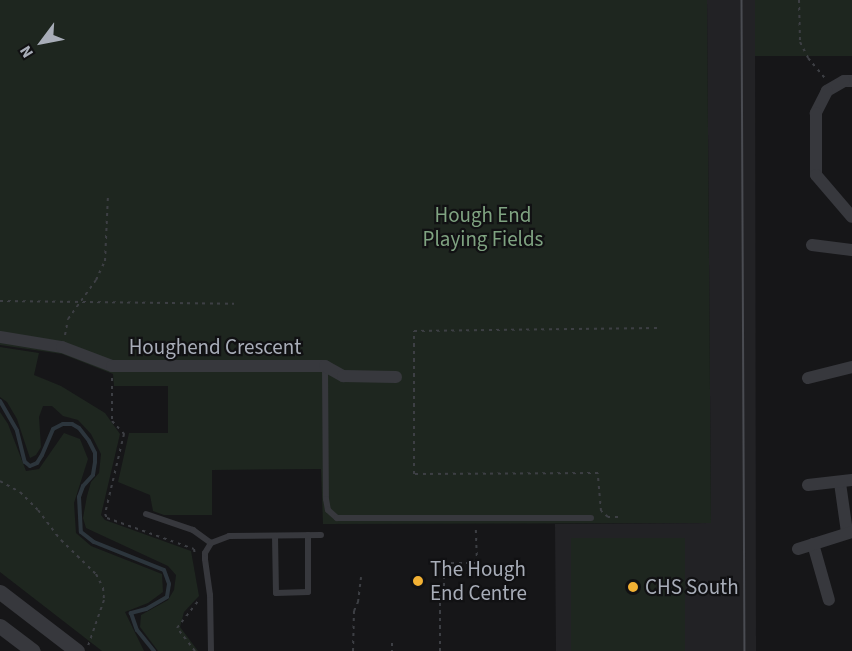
<!DOCTYPE html>
<style>
body{margin:0}
#map{position:relative;width:852px;height:651px;overflow:hidden;background:#161618;font-family:"Source Sans 3",sans-serif}
div>[style]{position:absolute}
.built>*{inset:0;background:#222225}
.green>*{inset:0;background:#1e261f;transform-origin:0 0}
.stream>*{height:4px;margin:-2px;padding:0 2px;transform-origin:2px;border-radius:2px;background:#2c353c}
.path>*{height:2px;margin-top:-1px;transform-origin:0;background:repeating-linear-gradient(90deg,#3d3f44 0 3px,transparent 0 7.5px)}
.service>*{height:6px;margin:-3px;padding:0 3px;transform-origin:3px;border-radius:3px;background:#37383d}
.minor>*{height:12px;margin:-6px;padding:0 6px;transform-origin:6px;border-radius:6px;background:#37383d}
.tertiary>*{height:15px;margin:-7.5px;padding:0 7.5px;transform-origin:7.5px;border-radius:7.5px;background:#37383d}
.tram>*{height:1.5px;margin:-0.75px;padding:0 0.75px;transform-origin:0.75px;border-radius:0.75px;background:#4a4c52}
.dots>*{width:16px;height:16px;translate:-50% -50%;box-sizing:border-box;border:3px solid #111113;border-radius:50%}
span{translate:-50% -50%;white-space:nowrap;text-align:center;line-height:1.15;-webkit-text-stroke:4.5px #111113;paint-order:stroke}
.park-label{font-size:21px;color:#7fa381}
.street-label{font-size:21px;color:#a8adb8}
.poi-label{font-size:21px;color:#a8adb8}
.left{translate:0 -50%;text-align:left}
.north{position:absolute;left:12px;top:12px;width:60px;height:60px;-webkit-text-stroke:4px #111113;paint-order:stroke;rotate:238deg;font-size:16px;font-weight:700;line-height:24px;text-align:center;color:#a8adb8}
.north::after{content:'';display:block;margin:auto;width:21px;height:27px;background:#a8adb8;clip-path:polygon(50% 0,100% 100%,50% 72%,0 100%)}
</style>
<div id="map">
<div class="built">
<i style="clip-path:polygon(707px 0,755px 0,756px 651px,556px 651px,555px 524px,711px 523px)"></i>
</div>
<div class="green">
<i style="clip-path:polygon(0 0,707px 0,711px 523px,323px 524px,321px 469px,212px 470px,212px 515px,164px 515px,153px 511px,150px 495px,118px 482px,129px 433px,168px 433px,168px 386px,114px 386px,113px 374px,62px 354px,0 345px)"></i>
<i style="left:755px;top:0;width:97px;height:56px"></i>
<i style="clip-path:polygon(0 347px,39px 353px,34px 375px,61px 386px,105px 413px,120px 434px,101px 515px,105px 520px,191px 551px,199px 596px,184px 612px,180px 627px,198px 651px,158px 651px,140px 627px,141px 615px,168px 600px,174px 590px,176px 575px,168px 566px,86px 528px,83px 518px,87px 496px,91px 482px,99px 473px,101px 454px,91px 434px,78px 420px,63px 416px,52px 406px,43px 406px,39px 417px,41px 447px,36px 455px,30px 458px,17px 419px,7px 402px,0 397px)"></i>
<i style="clip-path:polygon(0 412px,8px 424px,26px 471px,39px 469px,64px 433px,80px 439px,88px 459px,74px 503px,76px 533px,91px 546px,162px 574px,163px 592px,148px 603px,125px 612px,144px 651px,102px 651px,0 572px)"></i>
<i style="left:571px;top:538px;width:114px;height:113px"></i>
</div>
<div class="stream">
<i style="left:0;top:401px;width:34px;rotate:60deg"></i>
<i style="left:17px;top:431px;width:32px;rotate:76deg"></i>
<i style="left:25px;top:462px;width:6px;rotate:39deg"></i>
<i style="left:30px;top:466px;width:8px;rotate:-23deg"></i>
<i style="left:37px;top:463px;width:9px;rotate:-58deg"></i>
<i style="left:42px;top:455px;width:28px;rotate:-67deg"></i>
<i style="left:53px;top:429px;width:11px;rotate:-27deg"></i>
<i style="left:63px;top:424px;width:9px"></i>
<i style="left:72px;top:424px;width:8px;rotate:30deg"></i>
<i style="left:79px;top:428px;width:16px;rotate:52deg"></i>
<i style="left:89px;top:441px;width:13px;rotate:63deg"></i>
<i style="left:95px;top:453px;width:9px;rotate:90deg"></i>
<i style="left:95px;top:462px;width:13px;rotate:99deg"></i>
<i style="left:93px;top:475px;width:15px;rotate:132deg"></i>
<i style="left:83px;top:486px;width:12px;rotate:110deg"></i>
<i style="left:79px;top:497px;width:35px;rotate:87deg"></i>
<i style="left:81px;top:532px;width:16px;rotate:38deg"></i>
<i style="left:94px;top:542px;width:75px;rotate:21.8deg"></i>
<i style="left:164px;top:570px;width:15px;rotate:70deg"></i>
<i style="left:169px;top:584px;width:13px;rotate:99deg"></i>
<i style="left:167px;top:597px;width:24px;rotate:150deg"></i>
<i style="left:146px;top:609px;width:16px;rotate:165deg"></i>
<i style="left:131px;top:613px;width:18px;rotate:71deg"></i>
<i style="left:137px;top:630px;width:27px;rotate:51deg"></i>
</div>
<div class="path">
<i style="left:799px;top:0;width:42px;rotate:88.6deg"></i>
<i style="left:800px;top:42px;width:18px;rotate:63deg"></i>
<i style="left:808px;top:58px;width:26px;rotate:50deg"></i>
<i style="left:0;top:301px;width:234px;rotate:0.7deg"></i>
<i style="left:65px;top:335px;width:16px;rotate:-79deg"></i>
<i style="left:68px;top:319px;width:48px;rotate:-54.3deg"></i>
<i style="left:96px;top:280px;width:21px;rotate:-65deg"></i>
<i style="left:105px;top:261px;width:66px;rotate:-87.4deg"></i>
<i style="left:112px;top:378px;width:43px;rotate:90deg"></i>
<i style="left:112px;top:421px;width:18px;rotate:47deg"></i>
<i style="left:124px;top:434px;width:82px;rotate:103.4deg"></i>
<i style="left:105px;top:514px;width:4px;rotate:63deg"></i>
<i style="left:107px;top:518px;width:92px;rotate:19.6deg"></i>
<i style="left:194px;top:549px;width:6px;rotate:81deg"></i>
<i style="left:0;top:481px;width:23px;rotate:29deg"></i>
<i style="left:20px;top:492px;width:25px;rotate:45deg"></i>
<i style="left:38px;top:510px;width:38px;rotate:53deg"></i>
<i style="left:61px;top:540px;width:49px;rotate:44.2deg"></i>
<i style="left:96px;top:574px;width:16px;rotate:63deg"></i>
<i style="left:103px;top:588px;width:12px;rotate:85deg"></i>
<i style="left:104px;top:600px;width:49px;rotate:109.2deg"></i>
<i style="left:618px;top:517px;width:10px;rotate:180deg"></i>
<i style="left:608px;top:517px;width:9px;rotate:-139deg"></i>
<i style="left:601px;top:511px;width:38px;rotate:-95deg"></i>
<i style="left:598px;top:473px;width:184px;rotate:179.7deg"></i>
<i style="left:414px;top:474px;width:143px;rotate:-90deg"></i>
<i style="left:414px;top:331px;width:245px;rotate:-0.7deg"></i>
<i style="left:392px;top:643px;width:8px;rotate:90deg"></i>
<i style="left:195px;top:651px;width:29px;rotate:-128deg"></i>
<i style="left:177px;top:628px;width:37px;rotate:-52deg"></i>
<i style="left:353px;top:651px;width:40px;rotate:-88.6deg"></i>
<i style="left:354px;top:611px;width:10px;rotate:-66deg"></i>
<i style="left:358px;top:602px;width:25px;rotate:-83deg"></i>
<i style="left:440px;top:651px;width:57px;rotate:-90deg"></i>
<i style="left:440px;top:594px;width:4px"></i>
<i style="left:444px;top:594px;width:31px;rotate:-90deg"></i>
<i style="left:444px;top:563px;width:33px"></i>
<i style="left:477px;top:563px;width:37px;rotate:-92deg"></i>
</div>
<div class="service">
<i style="left:325px;top:367px;width:132px;rotate:89.6deg"></i>
<i style="left:326px;top:499px;width:11px;rotate:80deg"></i>
<i style="left:328px;top:510px;width:12px;rotate:42deg"></i>
<i style="left:337px;top:518px;width:254px"></i>
<i style="left:146px;top:514px;width:50px;rotate:18.8deg"></i>
<i style="left:193px;top:530px;width:22px;rotate:36deg"></i>
<i style="left:275px;top:536px;width:57px;rotate:89deg"></i>
<i style="left:276px;top:593px;width:32px;rotate:-2deg"></i>
<i style="left:308px;top:592px;width:57px;rotate:-90deg"></i>
<i style="left:211px;top:651px;width:56px;rotate:-91deg"></i>
<i style="left:210px;top:595px;width:36px;rotate:-98deg"></i>
<i style="left:205px;top:559px;width:6px;rotate:-90deg"></i>
<i style="left:205px;top:553px;width:12px;rotate:-59deg"></i>
<i style="left:211px;top:543px;width:19px;rotate:-21deg"></i>
<i style="left:229px;top:536px;width:92px;rotate:-0.6deg"></i>
</div>
<div class="minor">
<i style="left:852px;top:81px;width:8px;rotate:180deg"></i>
<i style="left:844px;top:81px;width:20px;rotate:150deg"></i>
<i style="left:827px;top:91px;width:25px;rotate:117deg"></i>
<i style="left:816px;top:113px;width:62px;rotate:90deg"></i>
<i style="left:816px;top:175px;width:55px;rotate:49.4deg"></i>
<i style="left:812px;top:245px;width:40px;rotate:7.1deg"></i>
<i style="left:0;top:337px;width:63px;rotate:9.2deg"></i>
<i style="left:62px;top:347px;width:53px;rotate:20.8deg"></i>
<i style="left:112px;top:366px;width:213px"></i>
<i style="left:325px;top:366px;width:21px;rotate:29deg"></i>
<i style="left:343px;top:376px;width:53px;rotate:1.1deg"></i>
<i style="left:808px;top:378px;width:45px;rotate:-14deg"></i>
<i style="left:840px;top:483px;width:49px;rotate:81.9deg"></i>
<i style="left:808px;top:485px;width:44px;rotate:-6.5deg"></i>
<i style="left:813px;top:544px;width:58px;rotate:74.1deg"></i>
<i style="left:798px;top:549px;width:57px;rotate:-17.5deg"></i>
</div>
<div class="tertiary">
<i style="left:0;top:592px;width:97px;rotate:37.5deg"></i>
<i style="left:0;top:626px;width:41px;rotate:37.1deg"></i>
</div>
<div class="tram">
<i style="left:742px;top:0;width:651px;rotate:89.74deg"></i>
</div>
<div class="dots">
<i style="left:418px;top:581px;background:#f2b134"></i>
<i style="left:633px;top:587px;background:#f2b134"></i>
</div>
<div class="park-label">
<span style="left:483px;top:227px">Hough End<br>Playing Fields</span>
</div>
<div class="street-label">
<span style="left:215px;top:347px">Houghend Crescent</span>
</div>
<div class="poi-label">
<span class="left" style="left:430px;top:581px">The Hough<br>End Centre</span>
<span class="left" style="left:645px;top:587px">CHS South</span>
</div>
<div class="north">N</div>
</div>
